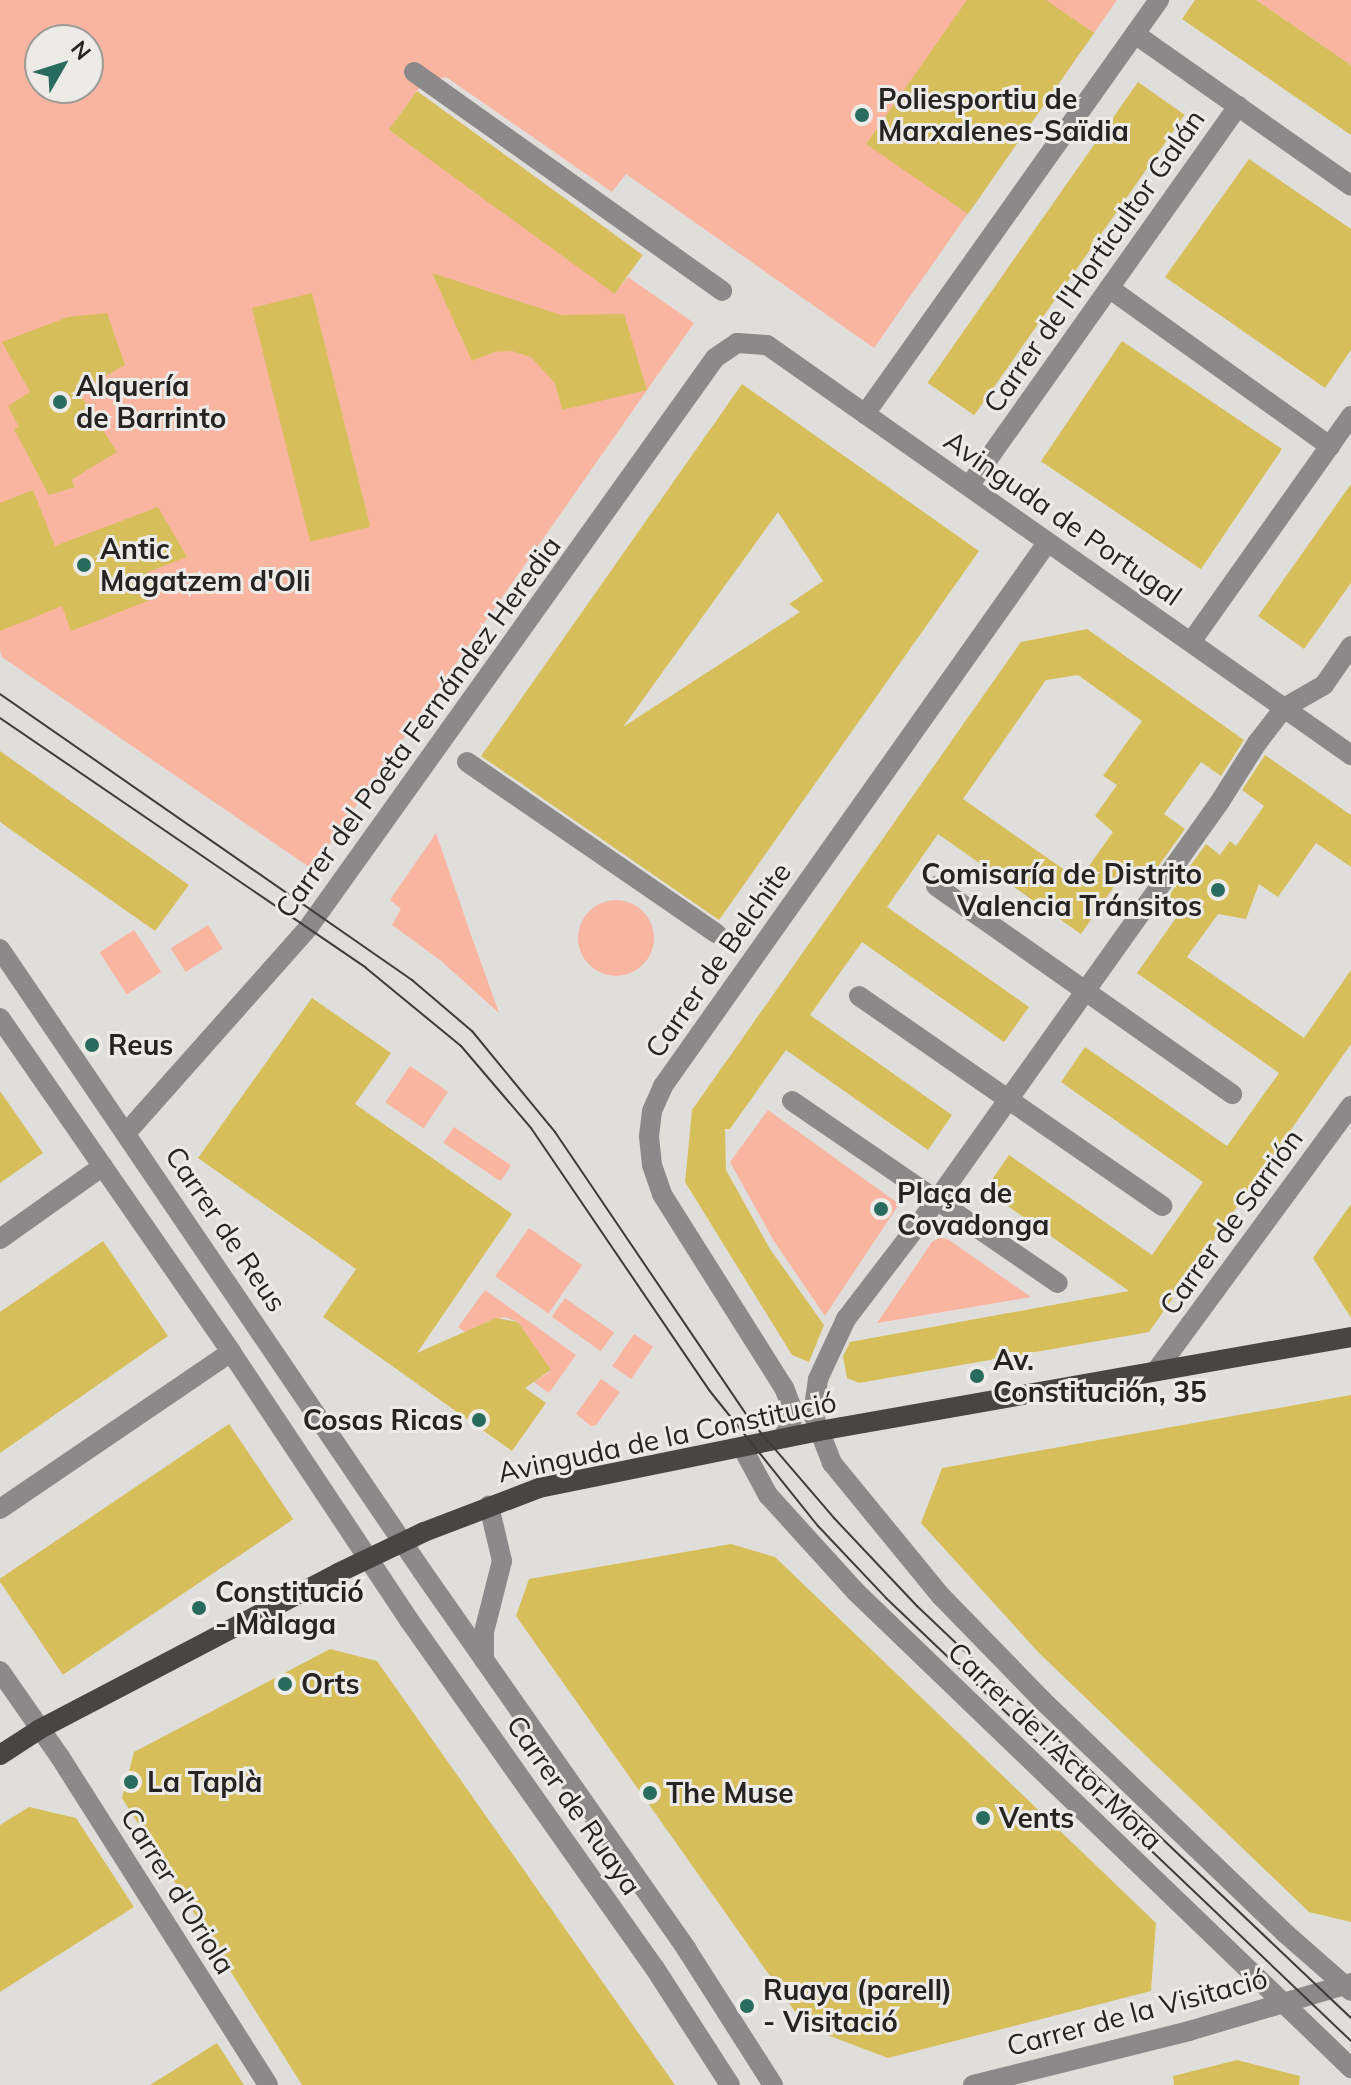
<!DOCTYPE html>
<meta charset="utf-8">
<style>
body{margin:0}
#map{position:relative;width:1351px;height:2085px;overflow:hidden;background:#e0dedb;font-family:Mulish,sans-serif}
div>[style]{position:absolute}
.green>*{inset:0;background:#f9b5a0;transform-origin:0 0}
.round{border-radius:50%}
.building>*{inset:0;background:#d6bf5b;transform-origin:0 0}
.minor>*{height:20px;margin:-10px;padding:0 10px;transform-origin:10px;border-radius:10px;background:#8b8989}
.major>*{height:20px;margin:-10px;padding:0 10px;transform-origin:10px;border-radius:10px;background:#484644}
.tram>*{height:2px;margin:-1px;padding:0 1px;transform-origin:1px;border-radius:1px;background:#3d3c3a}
.dots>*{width:22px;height:22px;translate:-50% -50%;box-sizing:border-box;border:4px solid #edebe8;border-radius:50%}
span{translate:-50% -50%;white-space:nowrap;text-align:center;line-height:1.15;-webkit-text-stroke:6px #edebe8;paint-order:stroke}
.poi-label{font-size:28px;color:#252423;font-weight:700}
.left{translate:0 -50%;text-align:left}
.right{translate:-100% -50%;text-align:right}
.street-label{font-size:28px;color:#252423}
.north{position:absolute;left:24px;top:24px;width:80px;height:80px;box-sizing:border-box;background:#edebe8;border:2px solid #9d9b99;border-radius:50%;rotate:51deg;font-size:22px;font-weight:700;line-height:32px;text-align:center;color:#252423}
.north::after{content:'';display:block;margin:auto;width:28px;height:36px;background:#296c5d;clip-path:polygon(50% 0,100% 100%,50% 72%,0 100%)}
</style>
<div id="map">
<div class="green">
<i style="clip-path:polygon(evenodd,0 0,1117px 0,874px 348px,626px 174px,612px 192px,446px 77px,423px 83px,389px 130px,616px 291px,628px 277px,694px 323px,312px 869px,2px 657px,0 651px,0 0,40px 40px,88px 40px,88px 88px,40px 88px,40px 40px)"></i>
<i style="clip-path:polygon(1256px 0,1351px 0,1351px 65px)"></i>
<i style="clip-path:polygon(436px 833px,470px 932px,499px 1013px,440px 960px,392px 925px,401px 909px,390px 900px)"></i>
<i class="round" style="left:578px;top:900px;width:76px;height:76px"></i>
<i style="left:208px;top:925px;width:28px;height:44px;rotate:58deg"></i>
<i style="left:134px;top:930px;width:50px;height:41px;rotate:57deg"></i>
<i style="left:410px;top:1066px;width:46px;height:44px;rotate:34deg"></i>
<i style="clip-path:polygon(768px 1110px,899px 1204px,825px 1316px,774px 1241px,730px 1162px)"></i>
<i style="left:454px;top:1127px;width:69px;height:19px;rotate:34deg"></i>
<i style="left:529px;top:1228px;width:65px;height:59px;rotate:35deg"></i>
<i style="clip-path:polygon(940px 1237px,949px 1240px,1031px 1297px,877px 1323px,932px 1242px)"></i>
<i style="clip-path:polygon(evenodd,485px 1290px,576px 1355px,549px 1393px,458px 1327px,485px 1290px,505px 1317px,518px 1322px,551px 1371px,534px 1382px,511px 1345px,477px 1330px,486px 1322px,505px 1317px)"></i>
<i style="left:565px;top:1298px;width:60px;height:23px;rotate:35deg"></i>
<i style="left:634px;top:1334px;width:23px;height:39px;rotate:34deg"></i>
<i style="clip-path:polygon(601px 1379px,620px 1392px,596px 1425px,591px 1426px,576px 1414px)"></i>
</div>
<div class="building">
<i style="clip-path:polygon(967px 0,1046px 0,1094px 33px,968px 214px,866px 144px)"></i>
<i style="clip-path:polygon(1195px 0,1256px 0,1351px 65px,1351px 135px,1182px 19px)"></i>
<i style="left:1138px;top:82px;width:57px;height:367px;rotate:35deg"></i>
<i style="left:417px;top:91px;width:279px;height:48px;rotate:36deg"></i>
<i style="clip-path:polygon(1249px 159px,1351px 229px,1351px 350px,1325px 388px,1165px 277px)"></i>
<i style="clip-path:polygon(432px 273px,561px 315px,624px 314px,647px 390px,562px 410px,555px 383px,531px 357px,512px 351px,495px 352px,472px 361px)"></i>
<i style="left:312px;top:293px;width:241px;height:62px;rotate:76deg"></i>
<i style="clip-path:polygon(107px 313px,125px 365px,78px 391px,117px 452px,71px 480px,75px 487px,49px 495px,14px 429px,19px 427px,8px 406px,30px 392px,2px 342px,68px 317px)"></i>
<i style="left:1122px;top:341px;width:193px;height:145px;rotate:34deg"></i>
<i style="clip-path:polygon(evenodd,742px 384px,979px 551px,719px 920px,481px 756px,742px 384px,778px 512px,823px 581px,789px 604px,800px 612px,623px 727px,778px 512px)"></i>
<i style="clip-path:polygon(1351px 484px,1351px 583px,1304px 649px,1258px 616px)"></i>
<i style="clip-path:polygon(33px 490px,55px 546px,158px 507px,187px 557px,148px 572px,153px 586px,144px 590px,150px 600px,71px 631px,62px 606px,0 631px,0 503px)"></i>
<i style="clip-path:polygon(evenodd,1087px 629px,1244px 740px,1221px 776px,1201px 762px,1164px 814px,1185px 829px,1147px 882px,1127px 868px,1081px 934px,938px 834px,887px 907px,1029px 1007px,1004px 1042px,862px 942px,810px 1015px,952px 1115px,928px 1150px,786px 1050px,730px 1129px,725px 1129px,726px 1170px,770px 1249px,824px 1325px,809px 1362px,792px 1355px,685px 1182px,692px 1110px,1021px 642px,1087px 629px,1078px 675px,1142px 721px,1103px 776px,1117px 785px,1095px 816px,1113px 832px,1079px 880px,963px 799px,1046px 680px,1078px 675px)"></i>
<i style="clip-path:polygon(0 751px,189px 885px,155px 931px,0 822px)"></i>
<i style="clip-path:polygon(1265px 755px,1351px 815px,1351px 867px,1316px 843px,1278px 897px,1259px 884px,1246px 919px,1218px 914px,1187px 957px,1304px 1038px,1351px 970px,1351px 1044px,1149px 1332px,859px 1383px,847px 1378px,843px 1356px,850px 1342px,1129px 1291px,985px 1190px,1009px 1155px,1152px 1255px,1203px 1182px,1061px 1082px,1085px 1047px,1227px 1146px,1279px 1073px,1137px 973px,1183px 908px,1167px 898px,1206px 844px,1220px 855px,1230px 841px,1236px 846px,1264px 806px,1242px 790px)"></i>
<i style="clip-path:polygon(312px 998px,391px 1053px,355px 1104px,512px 1214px,417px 1353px,496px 1318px,518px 1322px,551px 1370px,525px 1388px,546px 1403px,512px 1451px,323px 1317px,356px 1269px,198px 1158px)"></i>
<i style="clip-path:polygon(0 1091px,43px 1153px,0 1183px)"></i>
<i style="clip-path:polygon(1351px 1204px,1351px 1318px,1313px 1258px)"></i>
<i style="clip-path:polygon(103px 1241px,168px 1336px,0 1453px,0 1312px)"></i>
<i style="clip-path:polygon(1351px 1395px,1351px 1922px,1309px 1912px,1039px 1653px,921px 1523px,942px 1468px)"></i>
<i style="left:229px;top:1424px;width:115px;height:278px;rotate:56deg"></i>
<i style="clip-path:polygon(731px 1544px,775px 1557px,1156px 1923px,1151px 1991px,888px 2058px,806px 2027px,516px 1616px,529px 1579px)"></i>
<i style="clip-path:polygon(330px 1649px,377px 1661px,675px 2085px,302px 2085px,122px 1798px,134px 1752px)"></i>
<i style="clip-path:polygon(29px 1807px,76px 1818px,134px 1907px,0 1992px,0 1825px)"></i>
<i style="clip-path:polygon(217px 2043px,244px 2085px,150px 2085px)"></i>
<i style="clip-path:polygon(1237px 2060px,1300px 2076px,1299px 2085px,1174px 2085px,1173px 2076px)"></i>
</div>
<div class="minor">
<i style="left:1135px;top:34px;width:264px;rotate:35.1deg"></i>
<i style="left:414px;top:72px;width:378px;rotate:35.4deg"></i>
<i style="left:1109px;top:288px;width:272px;rotate:35.6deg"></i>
<i style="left:865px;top:414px;width:508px;rotate:-54.62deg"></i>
<i style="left:969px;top:486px;width:466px;rotate:-54.7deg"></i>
<i style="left:1191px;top:642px;width:277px;rotate:-54.7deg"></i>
<i style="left:1351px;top:646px;width:47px;rotate:124.7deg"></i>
<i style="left:1324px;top:685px;width:46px;rotate:150.1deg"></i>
<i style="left:1284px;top:708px;width:44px;rotate:127.6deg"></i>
<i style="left:1257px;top:743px;width:71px;rotate:122.3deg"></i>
<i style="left:1219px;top:803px;width:487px;rotate:125.4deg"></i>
<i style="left:937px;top:1200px;width:150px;rotate:127.4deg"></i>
<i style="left:846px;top:1319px;width:66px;rotate:115deg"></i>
<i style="left:818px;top:1379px;width:35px;rotate:98deg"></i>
<i style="left:813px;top:1414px;width:53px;rotate:68.8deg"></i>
<i style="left:832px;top:1463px;width:172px;rotate:50.7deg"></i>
<i style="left:941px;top:1596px;width:145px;rotate:45.8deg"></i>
<i style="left:1042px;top:1700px;width:337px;rotate:43.8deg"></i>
<i style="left:1285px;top:1933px;width:88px;rotate:41.3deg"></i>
<i style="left:467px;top:762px;width:303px;rotate:34.5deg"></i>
<i style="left:936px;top:886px;width:362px;rotate:35.1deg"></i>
<i style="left:0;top:949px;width:752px;rotate:55.84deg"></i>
<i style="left:422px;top:1571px;width:462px;rotate:55deg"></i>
<i style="left:687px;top:1950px;width:160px;rotate:57.5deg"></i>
<i style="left:859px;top:996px;width:369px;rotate:34.7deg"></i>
<i style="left:0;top:1018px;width:406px;rotate:55.3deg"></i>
<i style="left:231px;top:1352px;width:322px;rotate:56.4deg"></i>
<i style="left:409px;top:1620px;width:425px;rotate:54.8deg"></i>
<i style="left:654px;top:1967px;width:140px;rotate:57.2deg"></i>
<i style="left:792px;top:1101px;width:322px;rotate:34.4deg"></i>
<i style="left:127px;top:1132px;width:273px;rotate:-48.4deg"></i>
<i style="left:308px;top:928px;width:700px;rotate:-54.47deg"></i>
<i style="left:715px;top:358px;width:27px;rotate:-34deg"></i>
<i style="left:737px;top:343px;width:30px;rotate:4deg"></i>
<i style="left:767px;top:345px;width:714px;rotate:35.07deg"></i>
<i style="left:0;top:1239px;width:126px;rotate:-35.3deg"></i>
<i style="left:1156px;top:1371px;width:329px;rotate:-53.7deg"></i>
<i style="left:782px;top:1438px;width:17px;rotate:-57deg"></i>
<i style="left:791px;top:1424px;width:13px;rotate:-81deg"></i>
<i style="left:793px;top:1411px;width:25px;rotate:-111deg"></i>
<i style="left:784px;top:1388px;width:229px;rotate:-122.2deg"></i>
<i style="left:662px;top:1194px;width:31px;rotate:-109deg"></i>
<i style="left:652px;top:1165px;width:29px;rotate:-96deg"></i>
<i style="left:649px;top:1136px;width:25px;rotate:-83deg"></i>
<i style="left:652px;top:1111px;width:27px;rotate:-66deg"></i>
<i style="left:663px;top:1086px;width:665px;rotate:-54.73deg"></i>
<i style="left:742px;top:1447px;width:55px;rotate:61.6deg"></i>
<i style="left:768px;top:1495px;width:131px;rotate:47.8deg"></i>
<i style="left:856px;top:1592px;width:687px;rotate:43.88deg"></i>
<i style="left:0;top:1509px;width:279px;rotate:-34.2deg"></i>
<i style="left:484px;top:1660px;width:28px;rotate:-90deg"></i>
<i style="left:484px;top:1632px;width:73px;rotate:-75.8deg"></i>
<i style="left:502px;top:1561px;width:57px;rotate:-103.3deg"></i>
<i style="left:0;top:1671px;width:105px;rotate:55.1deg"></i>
<i style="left:60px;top:1757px;width:388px;rotate:57.6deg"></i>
<i style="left:973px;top:2085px;width:223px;rotate:-14deg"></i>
<i style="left:1189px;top:2031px;width:169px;rotate:-16.5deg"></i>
</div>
<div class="major">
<i style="left:0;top:1755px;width:48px;rotate:-33deg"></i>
<i style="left:40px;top:1729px;width:336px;rotate:-27.6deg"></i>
<i style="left:338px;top:1573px;width:95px;rotate:-25.5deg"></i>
<i style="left:424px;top:1532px;width:123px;rotate:-20.9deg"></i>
<i style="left:539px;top:1488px;width:286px;rotate:-11.5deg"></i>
<i style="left:819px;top:1431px;width:540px;rotate:-10.02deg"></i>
</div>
<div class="tram">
<i style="left:0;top:694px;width:502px;rotate:34.77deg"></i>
<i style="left:412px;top:980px;width:79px;rotate:40.4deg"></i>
<i style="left:472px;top:1031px;width:131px;rotate:50.6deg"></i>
<i style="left:555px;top:1132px;width:348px;rotate:55.9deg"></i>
<i style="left:750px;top:1420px;width:129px;rotate:49.4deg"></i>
<i style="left:834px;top:1518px;width:121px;rotate:46.7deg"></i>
<i style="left:917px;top:1606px;width:598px;rotate:43.51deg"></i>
<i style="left:0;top:718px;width:443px;rotate:34.3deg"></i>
<i style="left:366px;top:968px;width:123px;rotate:39.4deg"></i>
<i style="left:461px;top:1046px;width:108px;rotate:49.5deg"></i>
<i style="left:531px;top:1128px;width:317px;rotate:55.8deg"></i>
<i style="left:709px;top:1390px;width:174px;rotate:51.3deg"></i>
<i style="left:818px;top:1526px;width:99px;rotate:46.6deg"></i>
<i style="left:886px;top:1598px;width:642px;rotate:43.61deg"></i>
</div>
<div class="dots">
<i style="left:862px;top:115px;background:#296c5d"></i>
<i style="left:60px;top:402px;background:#296c5d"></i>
<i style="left:84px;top:565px;background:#296c5d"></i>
<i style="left:1218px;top:890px;background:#296c5d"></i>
<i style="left:92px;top:1045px;background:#296c5d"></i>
<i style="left:881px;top:1209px;background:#296c5d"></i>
<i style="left:977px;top:1376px;background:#296c5d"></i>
<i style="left:479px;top:1420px;background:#296c5d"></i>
<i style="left:199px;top:1608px;background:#296c5d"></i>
<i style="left:285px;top:1684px;background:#296c5d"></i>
<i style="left:131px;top:1782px;background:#296c5d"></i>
<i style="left:650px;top:1793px;background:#296c5d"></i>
<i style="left:983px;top:1818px;background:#296c5d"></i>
<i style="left:747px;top:2006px;background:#296c5d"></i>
</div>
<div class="poi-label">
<span class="left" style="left:878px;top:115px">Poliesportiu de<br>Marxalenes-Saïdia</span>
<span class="left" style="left:76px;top:402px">Alquería<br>de Barrinto</span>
<span class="left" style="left:100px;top:565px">Antic<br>Magatzem d'Oli</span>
<span class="right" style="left:1202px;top:890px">Comisaría de Distrito<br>Valencia Tránsitos</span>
<span class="left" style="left:108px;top:1045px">Reus</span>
<span class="left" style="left:897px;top:1209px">Plaça de<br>Covadonga</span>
<span class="left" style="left:993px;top:1376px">Av.<br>Constitución, 35</span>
<span class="right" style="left:463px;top:1420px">Cosas Ricas</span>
<span class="left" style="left:215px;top:1608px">Constitució<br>- Màlaga</span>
<span class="left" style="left:301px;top:1684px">Orts</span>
<span class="left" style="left:147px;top:1782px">La Taplà</span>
<span class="left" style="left:666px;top:1793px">The Muse</span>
<span class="left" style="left:999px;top:1818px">Vents</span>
<span class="left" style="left:763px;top:2006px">Ruaya (parell)<br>- Visitació</span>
</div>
<div class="street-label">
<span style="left:1094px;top:261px;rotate:-55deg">Carrer de l'Horticultor Galán</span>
<span style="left:1063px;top:518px;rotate:35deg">Avinguda de Portugal</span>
<span style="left:418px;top:727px;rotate:-54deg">Carrer del Poeta Fernández Heredia</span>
<span style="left:718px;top:960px;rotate:-55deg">Carrer de Belchite</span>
<span style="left:1231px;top:1222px;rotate:-54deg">Carrer de Sarrión</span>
<span style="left:226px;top:1229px;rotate:56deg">Carrer de Reus</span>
<span style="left:667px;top:1437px;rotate:-12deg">Avinguda de la Constitució</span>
<span style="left:1055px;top:1746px;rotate:44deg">Carrer de l'Actor Mora</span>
<span style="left:574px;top:1805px;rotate:55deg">Carrer de Ruaya</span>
<span style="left:178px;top:1891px;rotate:58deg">Carrer d'Oriola</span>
<span style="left:1137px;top:2012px;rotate:-15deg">Carrer de la Visitació</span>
</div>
<div class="north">N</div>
</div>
